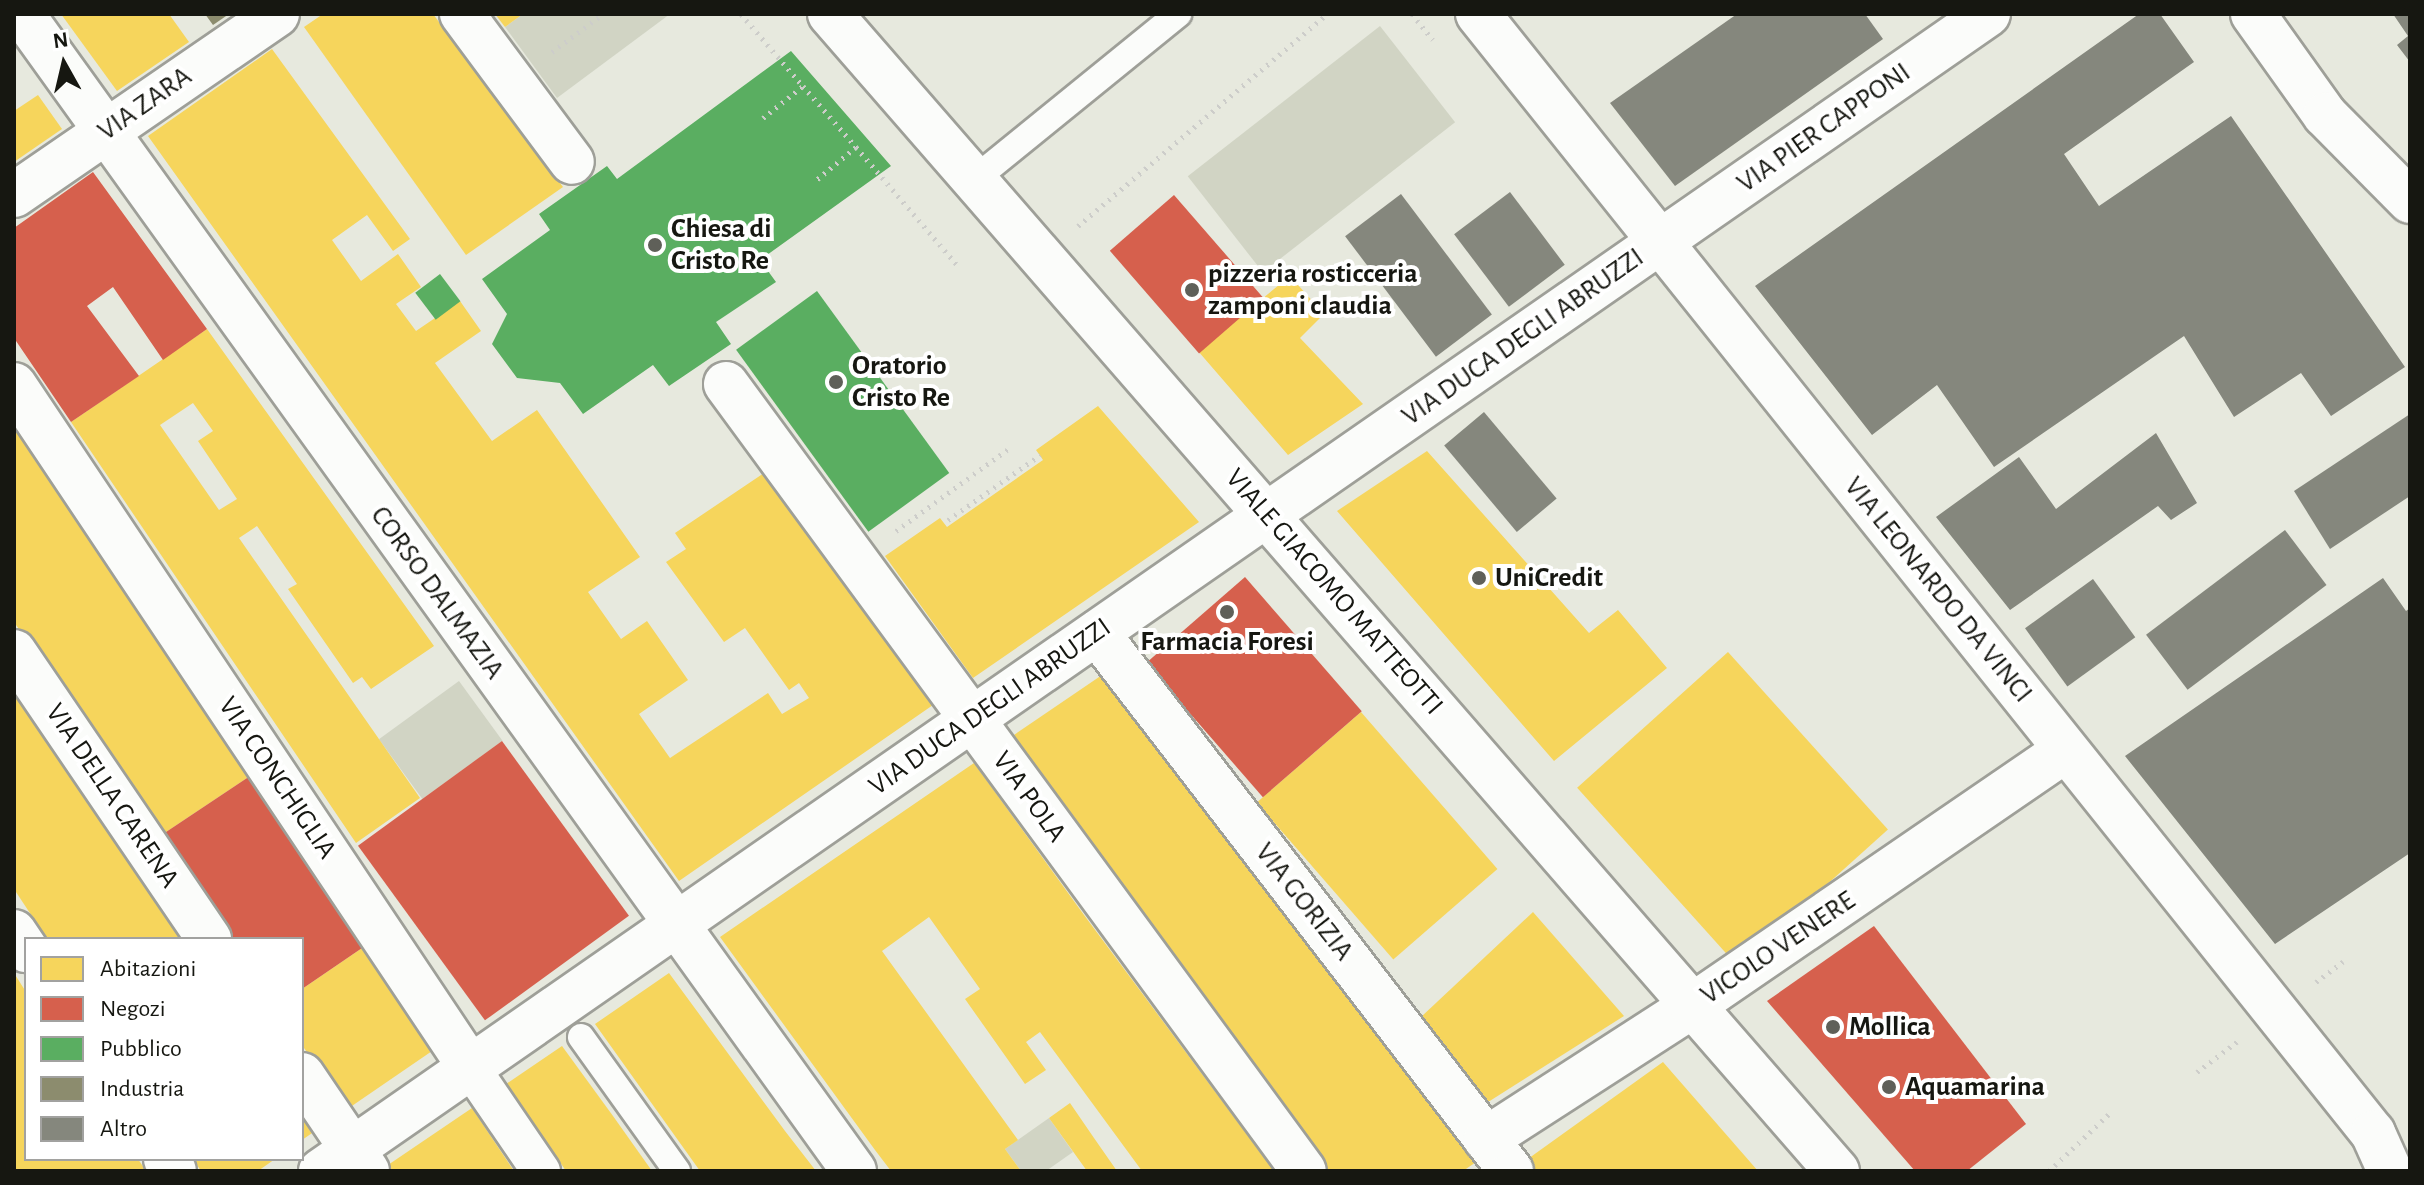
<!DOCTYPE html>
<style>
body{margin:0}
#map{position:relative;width:2424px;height:1185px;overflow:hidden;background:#e7e9de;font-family:"Alegreya Sans",sans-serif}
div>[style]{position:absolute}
.green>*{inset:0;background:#d1d4c4;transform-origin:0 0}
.homes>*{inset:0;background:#f6d55c;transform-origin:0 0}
.shops>*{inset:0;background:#d6604d;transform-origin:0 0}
.public>*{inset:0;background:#5aae61;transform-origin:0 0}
.industry>*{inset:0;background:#8c8c6e}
.building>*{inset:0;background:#85877d;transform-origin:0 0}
.path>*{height:5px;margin-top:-2.5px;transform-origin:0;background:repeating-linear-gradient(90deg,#cdcdca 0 2px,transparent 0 8px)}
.roads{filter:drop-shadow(2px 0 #9e9f98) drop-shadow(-2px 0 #9e9f98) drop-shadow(0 2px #9e9f98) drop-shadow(0 -2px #9e9f98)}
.service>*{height:26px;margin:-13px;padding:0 13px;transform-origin:13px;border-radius:13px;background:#fbfcfa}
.pedestrian>*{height:38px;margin:-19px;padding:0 19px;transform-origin:19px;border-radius:19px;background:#fbfcfa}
.minor>*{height:44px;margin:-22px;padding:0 22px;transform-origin:22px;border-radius:22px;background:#fbfcfa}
.tertiary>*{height:44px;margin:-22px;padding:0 22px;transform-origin:22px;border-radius:22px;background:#fbfcfa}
.dots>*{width:22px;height:22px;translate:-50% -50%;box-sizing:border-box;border:4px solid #fff;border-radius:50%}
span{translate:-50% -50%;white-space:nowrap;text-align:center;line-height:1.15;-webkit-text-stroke:8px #fff;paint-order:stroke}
.street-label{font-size:28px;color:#161711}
.poi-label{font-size:28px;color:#161711;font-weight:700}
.left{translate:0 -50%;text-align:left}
.frame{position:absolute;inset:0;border:16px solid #161711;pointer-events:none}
.legend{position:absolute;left:24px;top:937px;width:280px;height:224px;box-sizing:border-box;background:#fff;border:2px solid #a2a2a0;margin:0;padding:10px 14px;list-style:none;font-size:24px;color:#161711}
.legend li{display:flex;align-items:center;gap:16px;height:40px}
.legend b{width:40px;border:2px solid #a2a2a0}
.north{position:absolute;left:24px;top:24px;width:80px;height:80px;-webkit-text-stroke:6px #fff;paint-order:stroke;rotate:352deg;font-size:22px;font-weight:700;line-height:32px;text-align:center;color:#161711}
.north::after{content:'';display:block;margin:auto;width:28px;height:36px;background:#161711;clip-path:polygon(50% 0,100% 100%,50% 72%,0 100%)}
</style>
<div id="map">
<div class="green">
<i style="clip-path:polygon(523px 14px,670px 14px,557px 98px,505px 27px)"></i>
<i style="left:1380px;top:26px;width:122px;height:244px;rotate:52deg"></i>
<i style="left:459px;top:681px;width:74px;height:99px;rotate:54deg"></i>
<i style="clip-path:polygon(1049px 1118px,1073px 1152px,1046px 1171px,1021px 1171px,1005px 1149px)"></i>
</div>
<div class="homes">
<i style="clip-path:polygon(61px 14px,169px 14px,189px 42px,117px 91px)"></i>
<i style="clip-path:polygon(323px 14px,433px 14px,563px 187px,466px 255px,304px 27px)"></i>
<i style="clip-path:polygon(495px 14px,523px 14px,505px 27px)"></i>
<i style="clip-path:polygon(272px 49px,410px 239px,393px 251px,367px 215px,332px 240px,361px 281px,398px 254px,421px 287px,396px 304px,416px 331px,460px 301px,481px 331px,435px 363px,492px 441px,537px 410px,640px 557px,588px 592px,621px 639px,647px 621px,688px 680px,639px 714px,670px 758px,768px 693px,782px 714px,809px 698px,799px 683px,789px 690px,745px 628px,724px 642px,666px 562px,686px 549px,675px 533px,764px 473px,933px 705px,679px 881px,148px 136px)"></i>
<i style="clip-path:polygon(38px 95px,62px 129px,14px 162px,14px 111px)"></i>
<i style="clip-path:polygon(1290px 276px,1324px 314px,1300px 338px,1363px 404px,1288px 455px,1198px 351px)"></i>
<i style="clip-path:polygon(evenodd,207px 329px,434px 646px,371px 689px,362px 677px,353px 683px,288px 589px,297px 584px,257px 526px,239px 538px,420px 798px,356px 843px,71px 422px,207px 329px,193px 403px,213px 431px,198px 441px,237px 499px,219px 510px,160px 425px,193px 403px)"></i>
<i style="clip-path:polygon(1098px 406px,1199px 522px,973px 678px,885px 556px,940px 518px,947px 527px,1043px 460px,1036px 450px)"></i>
<i style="clip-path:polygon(14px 426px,250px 776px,160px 836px,14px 622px)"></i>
<i style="clip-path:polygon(1427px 451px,1589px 633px,1618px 610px,1667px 668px,1554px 761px,1337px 511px)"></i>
<i style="left:1728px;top:652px;width:239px;height:203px;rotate:48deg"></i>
<i style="clip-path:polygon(1102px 675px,1479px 1160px,1463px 1171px,1326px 1171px,1008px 739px)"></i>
<i style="clip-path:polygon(14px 681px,189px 939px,47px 939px,14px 889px)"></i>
<i style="left:1361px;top:712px;width:208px;height:138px;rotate:49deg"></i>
<i style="clip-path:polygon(974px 763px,1084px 915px,1274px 1171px,1142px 1171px,1040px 1032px,1026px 1042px,1046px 1070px,1025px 1084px,965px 999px,980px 989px,929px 917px,882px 951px,1018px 1140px,1005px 1149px,1021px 1171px,891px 1171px,875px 1150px,720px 937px)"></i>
<i style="clip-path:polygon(1533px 912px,1624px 1016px,1485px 1104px,1421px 1017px)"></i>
<i style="clip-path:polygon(365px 946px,435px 1049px,346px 1110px,302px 1045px,302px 989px)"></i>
<i style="clip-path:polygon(14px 973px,26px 992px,26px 1159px,138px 1159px,146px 1171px,14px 1171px)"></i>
<i style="clip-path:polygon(669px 973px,785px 1131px,816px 1171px,700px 1171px,595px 1024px)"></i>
<i style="clip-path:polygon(562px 1046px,613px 1116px,652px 1171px,566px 1171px,506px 1084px)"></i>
<i style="clip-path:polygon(1663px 1062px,1758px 1171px,1533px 1171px,1525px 1161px)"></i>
<i style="clip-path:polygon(1070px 1103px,1094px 1138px,1117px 1171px,1087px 1171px,1049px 1118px)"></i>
<i style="clip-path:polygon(302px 1105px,318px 1129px,302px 1140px)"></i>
<i style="clip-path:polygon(472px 1108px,514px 1171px,387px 1171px,385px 1167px)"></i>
<i style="clip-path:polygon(193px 1159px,275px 1159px,258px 1171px,201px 1171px)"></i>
</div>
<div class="shops">
<i style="clip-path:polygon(93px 172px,207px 329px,163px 360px,113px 287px,87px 306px,139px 376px,71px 422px,14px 338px,14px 228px)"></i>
<i style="left:1174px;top:195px;width:136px;height:85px;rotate:49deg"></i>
<i style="left:1245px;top:577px;width:178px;height:131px;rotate:49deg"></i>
<i style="left:502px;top:741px;width:216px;height:178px;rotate:54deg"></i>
<i style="clip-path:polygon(250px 776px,365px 946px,302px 989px,302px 939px,230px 939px,160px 836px)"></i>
<i style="clip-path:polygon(1874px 926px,2026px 1124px,1967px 1171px,1915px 1171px,1767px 1001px)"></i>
</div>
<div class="public">
<i style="clip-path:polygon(791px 51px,891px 166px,760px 260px,776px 282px,716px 322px,731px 344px,669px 386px,653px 365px,583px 414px,560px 383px,517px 378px,492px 344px,507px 314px,482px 279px,550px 230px,539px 214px,607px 166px,617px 179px)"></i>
<i style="left:440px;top:274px;width:34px;height:31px;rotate:53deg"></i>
<i style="left:817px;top:291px;width:225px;height:100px;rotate:54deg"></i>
</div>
<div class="industry">
<i style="clip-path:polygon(205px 14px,229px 14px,213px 25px)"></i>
</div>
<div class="building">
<i style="clip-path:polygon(1737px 14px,1865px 14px,1883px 39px,1675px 186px,1610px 103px)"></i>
<i style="clip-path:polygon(2139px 14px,2160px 14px,2194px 62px,2064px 154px,2099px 206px,2231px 116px,2405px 367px,2331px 416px,2301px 373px,2234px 417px,2184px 336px,1994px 467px,1937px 385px,1872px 435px,1755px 286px)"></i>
<i style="clip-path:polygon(2393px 14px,2410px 14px,2410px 62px,2397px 45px,2408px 36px)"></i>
<i style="left:1510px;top:192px;width:91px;height:70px;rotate:53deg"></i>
<i style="left:1401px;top:194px;width:151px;height:70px;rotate:53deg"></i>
<i style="left:1484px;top:412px;width:113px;height:52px;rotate:50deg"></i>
<i style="clip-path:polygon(2410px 414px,2410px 496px,2330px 549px,2294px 491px)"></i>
<i style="clip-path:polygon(2156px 433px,2197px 503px,2171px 520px,2158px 506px,2010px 610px,1936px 517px,2019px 457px,2056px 509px)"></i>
<i style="left:2285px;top:530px;width:69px;height:174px;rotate:53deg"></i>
<i style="clip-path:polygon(2383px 578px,2406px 611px,2410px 608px,2410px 853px,2275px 944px,2125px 756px)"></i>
<i style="left:2093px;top:579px;width:72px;height:84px;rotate:54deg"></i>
</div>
<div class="path">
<i style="left:741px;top:14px;width:95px;rotate:49.3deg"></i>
<i style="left:1412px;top:14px;width:33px;rotate:51deg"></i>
<i style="left:552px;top:52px;width:64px;rotate:-36.7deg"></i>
<i style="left:763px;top:118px;width:51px;rotate:-38.7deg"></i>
<i style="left:803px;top:86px;width:81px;rotate:49deg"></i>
<i style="left:856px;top:147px;width:55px;rotate:140.2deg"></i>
<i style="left:856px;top:147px;width:155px;rotate:49.4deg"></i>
<i style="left:1078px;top:226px;width:327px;rotate:-40.4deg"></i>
<i style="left:948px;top:520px;width:113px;rotate:-35.2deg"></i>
<i style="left:896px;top:531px;width:139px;rotate:-36.2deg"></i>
<i style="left:2316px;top:982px;width:34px;rotate:-37deg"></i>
<i style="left:2197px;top:1072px;width:51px;rotate:-37.1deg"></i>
<i style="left:2049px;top:1171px;width:84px;rotate:-43.6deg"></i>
</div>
<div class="roads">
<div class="service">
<i style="left:975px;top:179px;width:262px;rotate:-39.1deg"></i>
<i style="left:581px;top:1037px;width:165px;rotate:54.4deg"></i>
</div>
<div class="pedestrian">
<i style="left:470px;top:1067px;width:126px;rotate:55.7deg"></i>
</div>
<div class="minor">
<i style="left:22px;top:14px;width:1425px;rotate:54.28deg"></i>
<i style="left:462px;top:14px;width:184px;rotate:53.4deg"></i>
<i style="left:1478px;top:14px;width:1433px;rotate:51.35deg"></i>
<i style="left:2373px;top:1133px;width:42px;rotate:65.9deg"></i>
<i style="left:2253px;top:14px;width:124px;rotate:54.5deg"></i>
<i style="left:2325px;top:115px;width:121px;rotate:45.3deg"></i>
<i style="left:14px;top:195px;width:319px;rotate:-34.5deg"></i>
<i style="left:726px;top:384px;width:976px;rotate:53.71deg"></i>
<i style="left:14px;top:385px;width:820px;rotate:56.23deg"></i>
<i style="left:1097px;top:633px;width:679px;rotate:52.42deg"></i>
<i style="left:14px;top:652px;width:347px;rotate:55.8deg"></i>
<i style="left:14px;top:932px;width:22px;rotate:56deg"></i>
<i style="left:302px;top:1075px;width:116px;rotate:55.9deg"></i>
<i style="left:1486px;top:1139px;width:245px;rotate:-32.8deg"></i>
<i style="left:1692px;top:1006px;width:453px;rotate:-34.4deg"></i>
<i style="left:166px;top:1159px;width:14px;rotate:56deg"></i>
<i style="left:321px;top:1171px;width:2029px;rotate:-34.76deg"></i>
</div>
<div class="tertiary">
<i style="left:830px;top:14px;width:1534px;rotate:48.97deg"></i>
</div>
</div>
<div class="dots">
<i style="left:655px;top:245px;background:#5f6059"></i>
<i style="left:1192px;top:290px;background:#5f6059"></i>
<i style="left:836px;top:382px;background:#5f6059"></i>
<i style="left:1479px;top:578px;background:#5f6059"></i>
<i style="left:1227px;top:612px;background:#5f6059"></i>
<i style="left:1833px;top:1027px;background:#5f6059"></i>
<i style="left:1889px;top:1087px;background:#5f6059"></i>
</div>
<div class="street-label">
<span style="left:145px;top:104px;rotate:-35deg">VIA ZARA</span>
<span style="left:1824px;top:128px;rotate:-35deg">VIA PIER CAPPONI</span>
<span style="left:1523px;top:337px;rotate:-35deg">VIA DUCA DEGLI ABRUZZI</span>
<span style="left:1938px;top:590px;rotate:51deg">VIA LEONARDO DA VINCI</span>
<span style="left:1334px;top:592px;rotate:49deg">VIALE GIACOMO MATTEOTTI</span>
<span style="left:437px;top:593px;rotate:54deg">CORSO DALMAZIA</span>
<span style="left:990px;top:707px;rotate:-35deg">VIA DUCA DEGLI ABRUZZI</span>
<span style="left:277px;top:778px;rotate:56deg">VIA CONCHIGLIA</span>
<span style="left:112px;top:796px;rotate:56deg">VIA DELLA CARENA</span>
<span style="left:1029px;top:797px;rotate:54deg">VIA POLA</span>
<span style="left:1304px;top:902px;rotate:52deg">VIA GORIZIA</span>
<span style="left:1778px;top:948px;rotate:-34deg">VICOLO VENERE</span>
</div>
<div class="poi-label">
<span class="left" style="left:671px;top:245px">Chiesa di<br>Cristo Re</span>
<span class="left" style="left:1208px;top:290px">pizzeria rosticceria<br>zamponi claudia</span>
<span class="left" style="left:852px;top:382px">Oratorio<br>Cristo Re</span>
<span class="left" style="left:1495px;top:578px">UniCredit</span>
<span style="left:1227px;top:642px">Farmacia Foresi</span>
<span class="left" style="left:1849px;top:1027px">Mollica</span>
<span class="left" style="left:1905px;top:1087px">Aquamarina</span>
</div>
<div class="frame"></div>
<ul class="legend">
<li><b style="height:22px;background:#f6d55c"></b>Abitazioni</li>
<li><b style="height:22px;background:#d6604d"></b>Negozi</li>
<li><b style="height:22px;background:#5aae61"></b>Pubblico</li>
<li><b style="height:22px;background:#8c8c6e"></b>Industria</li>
<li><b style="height:22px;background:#85877d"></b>Altro</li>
</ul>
<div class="north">N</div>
</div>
